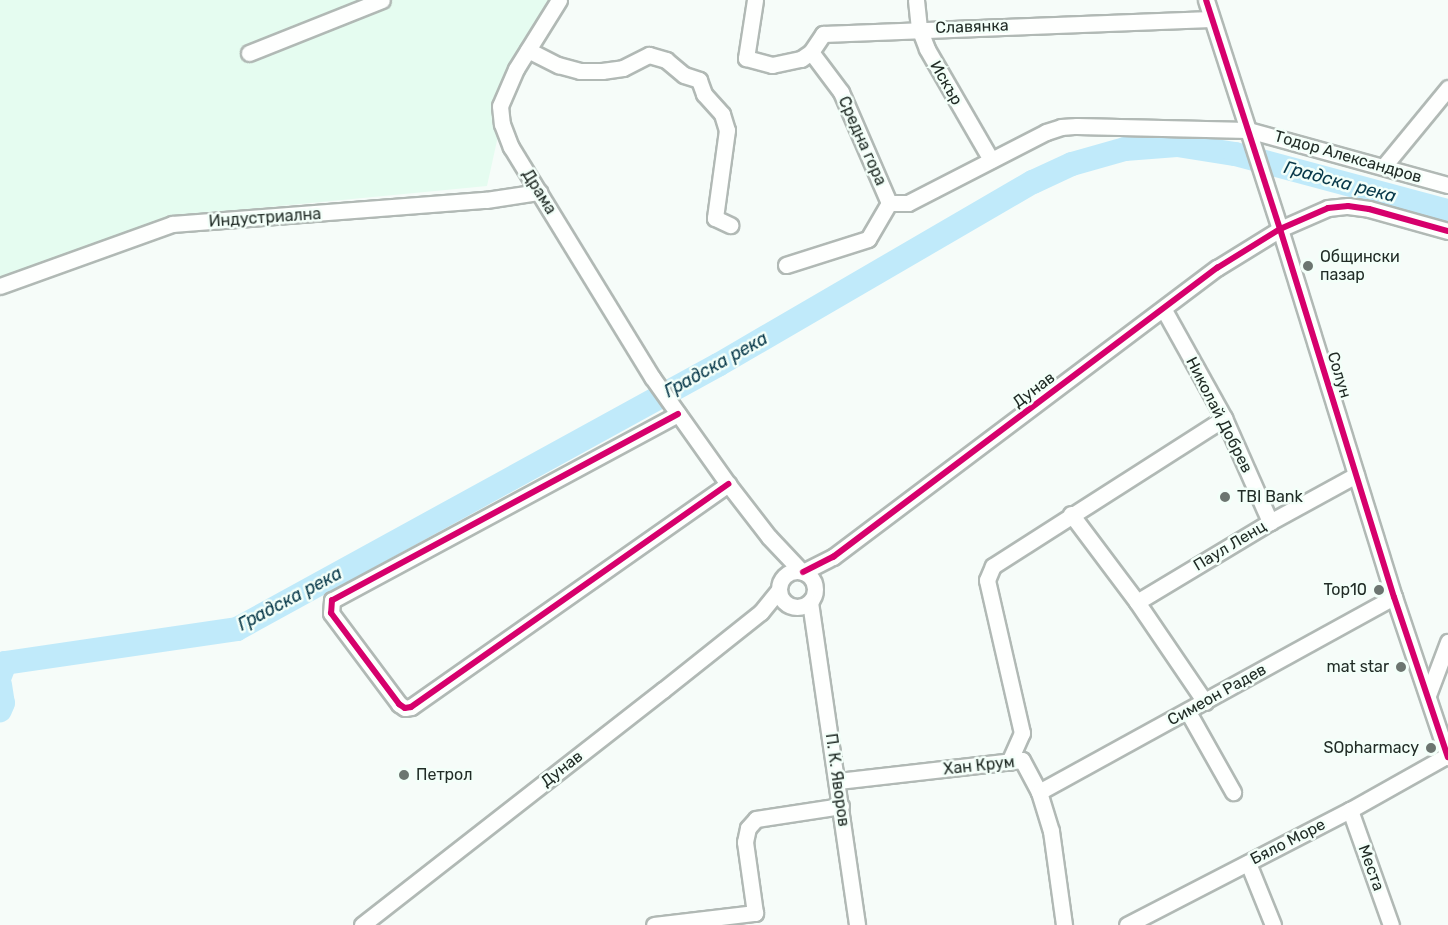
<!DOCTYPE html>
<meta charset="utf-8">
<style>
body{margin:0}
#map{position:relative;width:1448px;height:925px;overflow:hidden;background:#f6fcf9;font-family:Rubik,sans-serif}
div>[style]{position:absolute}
.built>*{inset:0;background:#e5fcf0}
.river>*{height:24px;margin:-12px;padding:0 12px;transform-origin:12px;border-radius:12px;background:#c0eafa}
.roads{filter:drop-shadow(2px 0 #b1b9b5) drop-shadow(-2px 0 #b1b9b5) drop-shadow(0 2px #b1b9b5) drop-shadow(0 -2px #b1b9b5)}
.street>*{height:15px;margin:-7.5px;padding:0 7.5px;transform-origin:7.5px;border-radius:7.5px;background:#fefffe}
.street>.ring{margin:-7.5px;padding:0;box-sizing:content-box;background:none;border:15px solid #fefffe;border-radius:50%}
.cycleway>*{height:6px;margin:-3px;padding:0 3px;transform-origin:3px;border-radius:3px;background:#d6006c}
.dots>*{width:16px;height:16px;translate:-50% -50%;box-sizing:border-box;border:3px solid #f3fff9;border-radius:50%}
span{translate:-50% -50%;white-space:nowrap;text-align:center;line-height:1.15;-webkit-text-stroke:5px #f3fff9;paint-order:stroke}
.street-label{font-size:16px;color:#212c26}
.poi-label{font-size:16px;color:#212c26}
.left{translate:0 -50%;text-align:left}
.right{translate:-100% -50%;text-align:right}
.water-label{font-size:18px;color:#08394a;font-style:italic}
</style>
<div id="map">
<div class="built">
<i style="clip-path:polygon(0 0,564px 0,506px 100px,487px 186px,167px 217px,0 279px)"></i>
</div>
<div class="river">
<i style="left:0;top:676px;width:14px;rotate:-69deg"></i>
<i style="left:5px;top:663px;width:234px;rotate:-8.3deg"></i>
<i style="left:237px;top:629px;width:549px;rotate:-28.76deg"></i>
<i style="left:718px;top:365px;width:364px;rotate:-30.2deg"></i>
<i style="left:1033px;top:182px;width:43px;rotate:-24.8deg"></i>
<i style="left:1072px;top:164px;width:55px;rotate:-15.8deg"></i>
<i style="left:1125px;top:149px;width:52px;rotate:-4.4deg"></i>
<i style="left:1177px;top:145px;width:59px;rotate:8.8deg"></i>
<i style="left:1235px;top:154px;width:220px;rotate:15deg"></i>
<i style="left:0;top:685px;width:18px;rotate:81deg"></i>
<i style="left:3px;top:703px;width:8px;rotate:113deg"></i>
</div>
<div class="roads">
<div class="street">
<i style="left:559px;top:0;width:81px;rotate:121.9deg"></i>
<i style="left:516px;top:69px;width:40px;rotate:113.4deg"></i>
<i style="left:500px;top:106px;width:18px;rotate:84deg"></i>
<i style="left:502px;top:124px;width:25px;rotate:69deg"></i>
<i style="left:511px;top:147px;width:270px;rotate:58.5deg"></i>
<i style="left:652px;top:377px;width:131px;rotate:54.6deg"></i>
<i style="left:728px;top:484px;width:67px;rotate:52.3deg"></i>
<i style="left:769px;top:537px;width:47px;rotate:46.7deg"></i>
<i style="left:755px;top:0;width:59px;rotate:98.8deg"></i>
<i style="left:746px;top:58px;width:27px;rotate:15deg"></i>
<i style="left:772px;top:65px;width:30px;rotate:-12deg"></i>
<i style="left:801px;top:59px;width:12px;rotate:-35deg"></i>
<i style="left:811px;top:52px;width:22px;rotate:-56deg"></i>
<i style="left:823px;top:34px;width:388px;rotate:-2.2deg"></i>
<i style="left:916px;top:0;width:28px;rotate:84deg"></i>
<i style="left:919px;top:28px;width:22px;rotate:69deg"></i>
<i style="left:927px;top:49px;width:128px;rotate:60deg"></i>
<i style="left:1206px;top:0;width:241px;rotate:72.1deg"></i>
<i style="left:1280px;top:229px;width:385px;rotate:72.8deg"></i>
<i style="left:1394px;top:597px;width:169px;rotate:71.4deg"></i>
<i style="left:528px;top:50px;width:34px;rotate:27deg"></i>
<i style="left:558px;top:65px;width:23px;rotate:15deg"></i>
<i style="left:580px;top:71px;width:22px"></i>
<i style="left:602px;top:71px;width:21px;rotate:-8deg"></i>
<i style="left:623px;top:68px;width:29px;rotate:-27deg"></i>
<i style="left:649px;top:55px;width:18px;rotate:16deg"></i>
<i style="left:666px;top:60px;width:23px;rotate:40deg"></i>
<i style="left:684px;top:75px;width:16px;rotate:18deg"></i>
<i style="left:699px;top:80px;width:15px;rotate:70deg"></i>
<i style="left:704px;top:94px;width:27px;rotate:48deg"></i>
<i style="left:722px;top:114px;width:17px;rotate:73deg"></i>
<i style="left:727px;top:130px;width:89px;rotate:97.8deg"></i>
<i style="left:715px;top:218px;width:17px;rotate:25deg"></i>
<i style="left:811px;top:52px;width:50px;rotate:53.1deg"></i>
<i style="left:841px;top:92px;width:121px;rotate:66.6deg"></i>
<i style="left:249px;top:53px;width:143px;rotate:-21.7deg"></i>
<i style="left:1384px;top:166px;width:101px;rotate:-50.6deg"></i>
<i style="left:889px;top:203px;width:19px"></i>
<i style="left:908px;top:203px;width:155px;rotate:-27.2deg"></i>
<i style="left:1046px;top:132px;width:16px;rotate:-18deg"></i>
<i style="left:1061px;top:127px;width:16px;rotate:-4deg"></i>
<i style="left:1077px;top:126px;width:171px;rotate:1.3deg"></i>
<i style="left:1248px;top:130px;width:207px;rotate:15.4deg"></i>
<i style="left:786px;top:265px;width:86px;rotate:-17.6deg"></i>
<i style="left:868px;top:239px;width:42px;rotate:-59.7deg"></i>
<i style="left:0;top:286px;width:183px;rotate:-19.8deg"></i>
<i style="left:172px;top:224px;width:315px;rotate:-4.4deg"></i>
<i style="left:486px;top:200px;width:54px;rotate:-8.6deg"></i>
<i style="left:1164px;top:310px;width:124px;rotate:60.9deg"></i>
<i style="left:1224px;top:418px;width:114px;rotate:66.1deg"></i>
<i style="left:678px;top:414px;width:393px;rotate:151.7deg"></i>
<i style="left:332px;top:600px;width:13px;rotate:94deg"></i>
<i style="left:331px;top:613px;width:114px;rotate:53.2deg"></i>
<i style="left:399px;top:704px;width:7px;rotate:34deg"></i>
<i style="left:405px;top:708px;width:6px;rotate:-9deg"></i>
<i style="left:411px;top:707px;width:388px;rotate:-35.1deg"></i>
<i style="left:1071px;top:514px;width:110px;rotate:53.1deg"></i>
<i style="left:1137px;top:602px;width:121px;rotate:55.8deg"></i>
<i class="ring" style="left:779px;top:571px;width:21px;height:21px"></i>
<i style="left:803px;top:572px;width:34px;rotate:-27deg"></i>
<i style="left:833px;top:557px;width:481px;rotate:-37deg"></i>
<i style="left:1217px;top:268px;width:74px;rotate:-31.8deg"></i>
<i style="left:1280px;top:229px;width:52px;rotate:-23.6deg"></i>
<i style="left:1328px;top:208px;width:20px;rotate:-6deg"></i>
<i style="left:1348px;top:206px;width:21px;rotate:8deg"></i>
<i style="left:1369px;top:209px;width:82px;rotate:15.6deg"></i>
<i style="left:810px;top:602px;width:326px;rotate:81.7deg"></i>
<i style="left:1137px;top:602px;width:155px;rotate:-31deg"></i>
<i style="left:1270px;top:522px;width:98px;rotate:-28.7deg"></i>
<i style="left:1428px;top:695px;width:57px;rotate:-69.3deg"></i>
<i style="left:1188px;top:712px;width:92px;rotate:60.6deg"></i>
<i style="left:1009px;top:762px;width:32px;rotate:-66deg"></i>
<i style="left:1022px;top:733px;width:157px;rotate:-102.9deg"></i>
<i style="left:987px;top:580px;width:15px;rotate:-67deg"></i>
<i style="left:993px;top:566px;width:274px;rotate:-32.6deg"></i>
<i style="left:838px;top:781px;width:185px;rotate:-6.5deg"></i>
<i style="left:1022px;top:760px;width:36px;rotate:62deg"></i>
<i style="left:1039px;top:792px;width:41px;rotate:72.9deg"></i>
<i style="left:1051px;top:831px;width:95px;rotate:82.1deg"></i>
<i style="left:1039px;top:792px;width:405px;rotate:-28.8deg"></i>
<i style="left:1350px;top:810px;width:122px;rotate:70.4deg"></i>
<i style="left:1248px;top:863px;width:67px;rotate:68deg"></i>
<i style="left:362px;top:925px;width:382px;rotate:-38deg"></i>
<i style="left:663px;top:690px;width:125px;rotate:-38.5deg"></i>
<i style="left:761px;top:612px;width:28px;rotate:-51deg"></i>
<i style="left:654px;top:925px;width:102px;rotate:-6.8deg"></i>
<i style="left:755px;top:913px;width:72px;rotate:-98deg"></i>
<i style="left:745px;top:842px;width:14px;rotate:-78deg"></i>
<i style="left:748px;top:828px;width:12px;rotate:-48deg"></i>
<i style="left:756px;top:819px;width:86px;rotate:-8.7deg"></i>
<i style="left:1127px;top:925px;width:251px;rotate:-27.3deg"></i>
<i style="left:1350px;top:810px;width:112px;rotate:-29.3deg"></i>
</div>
</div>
<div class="cycleway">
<i style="left:1206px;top:0;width:241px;rotate:72.1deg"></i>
<i style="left:1280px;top:229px;width:385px;rotate:72.8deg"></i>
<i style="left:1394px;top:597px;width:169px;rotate:71.4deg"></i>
<i style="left:678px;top:414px;width:393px;rotate:151.7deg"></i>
<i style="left:332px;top:600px;width:13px;rotate:94deg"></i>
<i style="left:331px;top:613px;width:114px;rotate:53.2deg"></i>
<i style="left:399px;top:704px;width:7px;rotate:34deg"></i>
<i style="left:405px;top:708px;width:6px;rotate:-9deg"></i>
<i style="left:411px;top:707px;width:388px;rotate:-35.1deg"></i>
<i style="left:803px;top:572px;width:34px;rotate:-27deg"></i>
<i style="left:833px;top:557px;width:481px;rotate:-37deg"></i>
<i style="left:1217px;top:268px;width:74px;rotate:-31.8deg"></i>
<i style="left:1280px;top:229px;width:52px;rotate:-23.6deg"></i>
<i style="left:1328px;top:208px;width:20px;rotate:-6deg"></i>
<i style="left:1348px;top:206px;width:21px;rotate:8deg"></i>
<i style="left:1369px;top:209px;width:82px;rotate:15.6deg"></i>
</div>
<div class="dots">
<i style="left:1308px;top:266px;background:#6c7570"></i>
<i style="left:1225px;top:497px;background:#6c7570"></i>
<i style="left:1379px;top:590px;background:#6c7570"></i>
<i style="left:1401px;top:667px;background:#6c7570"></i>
<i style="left:1431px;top:748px;background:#6c7570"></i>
<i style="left:404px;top:775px;background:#6c7570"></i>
</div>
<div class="street-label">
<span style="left:972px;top:27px;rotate:-2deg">Славянка</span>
<span style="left:946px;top:83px;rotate:60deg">Искър</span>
<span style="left:862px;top:141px;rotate:66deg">Средна гора</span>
<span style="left:1348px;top:157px;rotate:16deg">Тодор Александров</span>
<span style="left:539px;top:192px;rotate:58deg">Драма</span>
<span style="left:265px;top:218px;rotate:-4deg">Индустриална</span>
<span style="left:1339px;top:375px;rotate:73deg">Солун</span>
<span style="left:1034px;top:390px;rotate:-37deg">Дунав</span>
<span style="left:1219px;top:415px;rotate:63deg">Николай Добрев</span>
<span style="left:1230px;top:546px;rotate:-31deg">Паул Ленц</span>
<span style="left:1217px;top:695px;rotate:-29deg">Симеон Радев</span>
<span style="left:979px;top:766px;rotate:-6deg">Хан Крум</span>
<span style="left:562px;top:769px;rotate:-38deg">Дунав</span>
<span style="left:837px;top:780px;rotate:82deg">П. К. Яворов</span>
<span style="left:1288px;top:842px;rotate:-27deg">Бяло Море</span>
<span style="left:1371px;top:868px;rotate:70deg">Места</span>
</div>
<div class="poi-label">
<span class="left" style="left:1320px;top:266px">Общински<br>пазар</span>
<span class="left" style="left:1237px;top:497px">TBI Bank</span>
<span class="right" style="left:1367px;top:590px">Top10</span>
<span class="right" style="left:1389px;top:667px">mat star</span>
<span class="right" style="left:1419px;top:748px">SOpharmacy</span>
<span class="left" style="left:416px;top:775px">Петрол</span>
</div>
<div class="water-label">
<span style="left:1340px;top:182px;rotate:15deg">Градска река</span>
<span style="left:716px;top:365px;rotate:-29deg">Градска река</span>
<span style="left:290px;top:599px;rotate:-28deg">Градска река</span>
</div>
</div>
